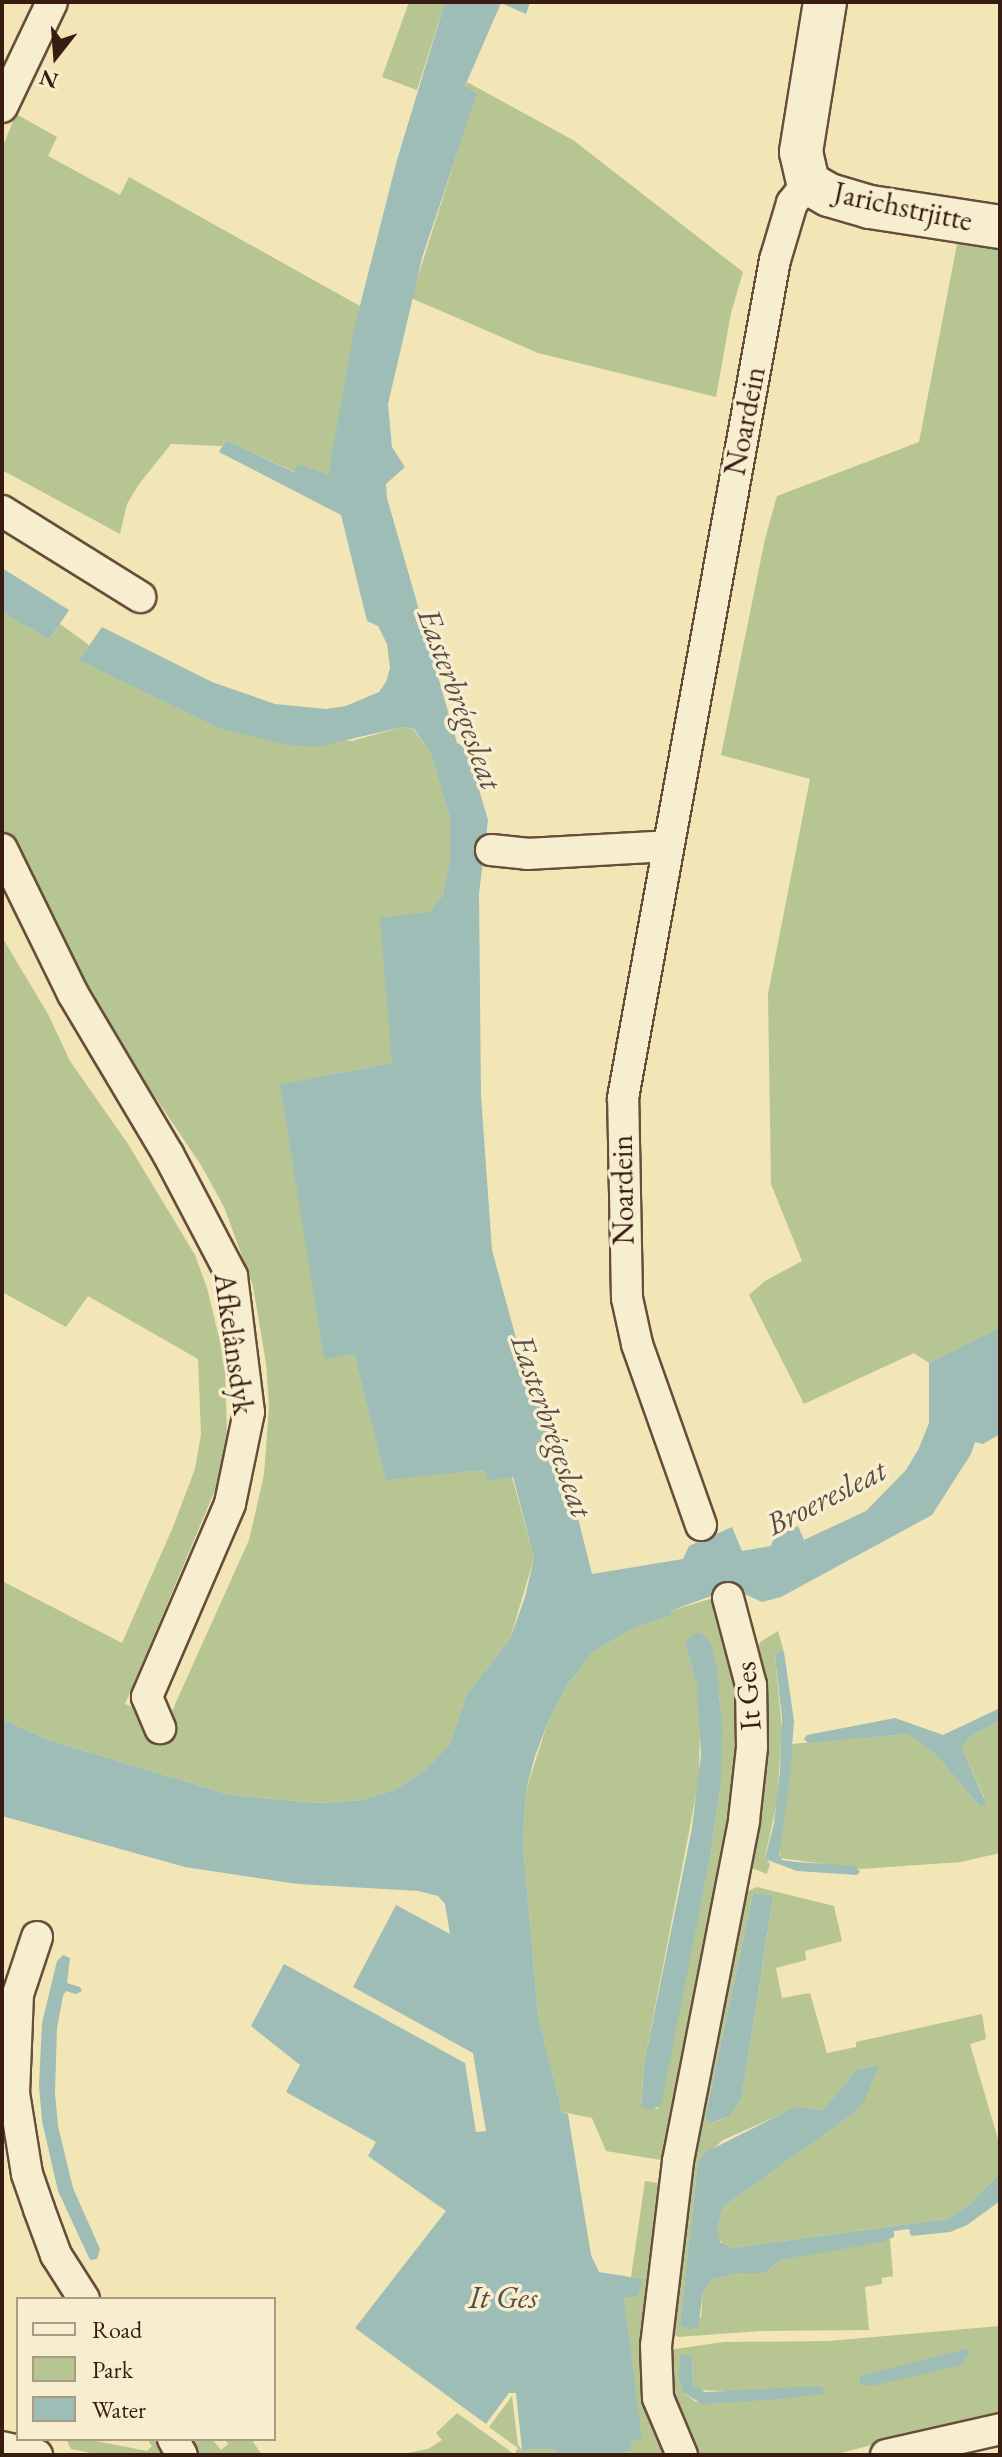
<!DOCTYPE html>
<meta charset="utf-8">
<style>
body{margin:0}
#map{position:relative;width:1002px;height:2457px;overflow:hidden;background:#f2e5b6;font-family:"EB Garamond",serif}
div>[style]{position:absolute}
.green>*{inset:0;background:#b6c591}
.water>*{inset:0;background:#9fbdb7}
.roads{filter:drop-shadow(2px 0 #664e3b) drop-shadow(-2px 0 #664e3b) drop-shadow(0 2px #664e3b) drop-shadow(0 -2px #664e3b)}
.street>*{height:30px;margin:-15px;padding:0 15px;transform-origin:15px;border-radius:15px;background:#f7eed0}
.secondary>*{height:42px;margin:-21px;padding:0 21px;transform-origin:21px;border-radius:21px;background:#f7eed0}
span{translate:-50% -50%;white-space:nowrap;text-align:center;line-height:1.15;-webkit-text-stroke:7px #f7eed0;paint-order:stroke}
.street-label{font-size:30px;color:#381c12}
.water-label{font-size:32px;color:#574c44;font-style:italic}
.frame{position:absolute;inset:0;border:4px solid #381c12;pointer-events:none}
.legend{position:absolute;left:16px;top:2297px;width:260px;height:144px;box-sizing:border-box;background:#f7eed0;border:2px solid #ab9a84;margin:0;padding:10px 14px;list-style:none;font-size:24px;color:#381c12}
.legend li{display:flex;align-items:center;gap:16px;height:40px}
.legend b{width:40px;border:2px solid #ab9a84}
.north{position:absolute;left:16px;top:16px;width:80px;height:80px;-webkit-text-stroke:6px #f7eed0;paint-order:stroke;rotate:197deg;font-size:22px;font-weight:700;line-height:32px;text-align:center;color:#381c12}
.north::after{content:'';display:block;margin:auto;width:28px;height:36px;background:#381c12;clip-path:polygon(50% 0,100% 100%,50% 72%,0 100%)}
</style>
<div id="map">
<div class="green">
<i style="clip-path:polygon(409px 2px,445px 2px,417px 90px,382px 77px)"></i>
<i style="clip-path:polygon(467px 82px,573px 140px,743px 272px,731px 313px,716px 397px,538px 353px,411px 298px,476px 94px,465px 87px)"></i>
<i style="clip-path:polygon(16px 114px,57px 137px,48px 156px,120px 195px,129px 177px,360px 306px,328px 475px,298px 465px,295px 472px,226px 440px,222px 446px,171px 444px,139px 484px,127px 504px,120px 534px,2px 470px,2px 148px)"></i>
<i style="clip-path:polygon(958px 239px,1000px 246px,1000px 1327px,929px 1363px,914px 1353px,804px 1404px,749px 1295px,765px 1281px,802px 1261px,771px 1184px,768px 994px,810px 779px,721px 755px,765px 539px,777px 496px,919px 442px)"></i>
<i style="clip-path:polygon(2px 612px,49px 640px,60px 624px,89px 645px,80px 660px,218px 728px,352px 741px,402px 727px,413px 729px,430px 752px,450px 818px,450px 860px,442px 896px,429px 912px,392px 1063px,281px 1084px,324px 1358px,354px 1354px,386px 1479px,486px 1470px,512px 1477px,534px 1558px,510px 1639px,467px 1694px,450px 1744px,425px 1770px,394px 1790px,362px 1800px,316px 1803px,230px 1795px,49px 1740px,2px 1719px,2px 1581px,122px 1643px,173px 1527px,195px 1469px,201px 1434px,198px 1359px,88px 1296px,66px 1327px,2px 1292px,2px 937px,48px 1014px,70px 1061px,128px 1144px,195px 1255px,207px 1288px,225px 1362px,227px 1436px,221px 1476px,125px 1704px,168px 1720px,249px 1540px,264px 1475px,269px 1407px,266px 1363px,253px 1286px,224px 1207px,201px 1165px,113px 1035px,17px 868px,2px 830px)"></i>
<i style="clip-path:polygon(evenodd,713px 1598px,739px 1675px,743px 1748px,667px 2161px,606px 2151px,592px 2118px,562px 2112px,538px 2015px,523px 1844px,526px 1790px,548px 1722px,568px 1684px,593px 1652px,630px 1630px,670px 1615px,670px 1611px,713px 1598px,701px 1633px,710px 1641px,720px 1700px,721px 1782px,710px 1858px,658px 2109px,641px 2103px,644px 2064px,699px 1780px,700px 1716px,697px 1686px,685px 1644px,701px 1633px)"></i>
<i style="clip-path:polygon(778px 1631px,784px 1652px,780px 1650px,775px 1656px,782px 1730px,777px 1802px,765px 1857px,770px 1864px,767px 1874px,750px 1867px,757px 1650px,760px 1642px)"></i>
<i style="clip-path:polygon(1000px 1720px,1000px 1853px,961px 1862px,860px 1869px,780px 1858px,779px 1840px,789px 1788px,791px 1744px,908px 1734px,937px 1756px,980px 1807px,984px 1797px,962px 1748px,967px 1739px)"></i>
<i style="clip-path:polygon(evenodd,757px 1887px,834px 1906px,842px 1941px,805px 1951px,806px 1960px,776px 1968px,782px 1998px,810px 1993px,827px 2053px,856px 2047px,856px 2042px,982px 2014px,986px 2039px,970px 2044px,1000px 2146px,1000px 2173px,969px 2205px,947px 2219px,731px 2248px,725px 2246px,717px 2237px,717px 2227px,723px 2207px,853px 2114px,875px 2065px,856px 2070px,823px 2110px,795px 2108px,723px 2140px,698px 2162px,680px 2324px,701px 2317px,703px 2292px,711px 2280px,738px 2273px,765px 2273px,780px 2260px,890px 2239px,893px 2276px,882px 2278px,882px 2284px,865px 2287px,869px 2330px,760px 2331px,678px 2337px,672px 2333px,680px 2217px,741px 1894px,757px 1887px,753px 1893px,771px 1895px,773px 1899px,742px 2097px,729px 2117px,711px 2123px,705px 2118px,753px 1893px)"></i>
<i style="clip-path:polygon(645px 2181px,665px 2184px,670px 2455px,613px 2455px,631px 2451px,631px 2441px,641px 2440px,624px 2298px,638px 2296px,642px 2279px,631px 2277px)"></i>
<i style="clip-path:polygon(evenodd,1000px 2326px,1000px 2416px,953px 2423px,834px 2455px,696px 2455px,673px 2409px,671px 2352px,675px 2349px,724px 2342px,828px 2341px,1000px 2326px,681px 2354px,692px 2356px,693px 2385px,699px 2390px,757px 2392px,696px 2402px,684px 2393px,681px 2354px)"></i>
<i style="clip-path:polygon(512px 2396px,518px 2445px,522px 2450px,555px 2449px,556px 2455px,397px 2455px,428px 2449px,442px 2440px,436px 2433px,457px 2413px,514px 2454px,518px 2448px,489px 2427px)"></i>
<i style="clip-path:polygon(66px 2439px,86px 2439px,147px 2451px,152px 2446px,147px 2439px,162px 2439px,167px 2455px,101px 2455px,71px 2449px)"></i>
<i style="clip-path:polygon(184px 2439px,212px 2439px,221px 2450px,228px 2444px,225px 2439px,251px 2439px,262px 2455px,195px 2455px)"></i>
</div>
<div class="water">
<i style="clip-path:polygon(445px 2px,530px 2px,526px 14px,501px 3px,465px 86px,477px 94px,422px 258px,388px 404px,392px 447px,405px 467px,386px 484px,387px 498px,457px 743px,464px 747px,477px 743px,486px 772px,475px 776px,488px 820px,479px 893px,481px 1096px,492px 1250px,520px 1353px,541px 1395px,565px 1466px,592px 1574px,683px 1559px,689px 1546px,732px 1527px,742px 1551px,771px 1546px,774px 1537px,798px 1526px,804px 1540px,866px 1511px,906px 1470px,919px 1448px,929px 1423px,929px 1363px,1000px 1327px,1000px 1434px,983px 1444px,975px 1442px,971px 1454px,932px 1515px,781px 1597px,762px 1602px,740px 1592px,736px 1587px,670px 1611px,671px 1615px,630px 1630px,593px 1652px,568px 1684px,548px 1722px,535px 1756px,526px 1790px,523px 1844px,538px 2015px,562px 2112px,568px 2114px,591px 2255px,599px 2272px,643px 2279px,638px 2296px,624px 2298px,642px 2440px,631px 2441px,631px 2451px,613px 2455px,556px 2455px,555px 2449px,522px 2450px,516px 2393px,509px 2393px,486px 2424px,355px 2328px,446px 2211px,368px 2156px,376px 2142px,286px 2092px,300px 2065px,251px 2026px,284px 1964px,465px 2063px,476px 2132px,486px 2131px,473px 2053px,353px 1987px,396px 1905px,450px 1934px,445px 1904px,438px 1896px,419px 1891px,298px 1884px,185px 1867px,2px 1816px,2px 1719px,49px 1740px,230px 1795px,316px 1803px,362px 1800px,394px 1790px,425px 1770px,450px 1744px,467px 1694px,510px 1639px,525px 1597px,534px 1558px,513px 1477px,488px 1481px,485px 1470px,386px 1480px,354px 1354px,324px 1359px,280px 1084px,392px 1063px,380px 918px,429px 912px,442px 896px,450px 860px,450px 818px,430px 752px,414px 729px,402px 727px,317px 747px,283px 744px,218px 728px,79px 660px,102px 627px,212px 682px,275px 704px,326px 709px,346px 706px,379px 692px,386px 682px,390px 668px,387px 644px,378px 626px,367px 621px,341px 515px,219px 452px,226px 440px,294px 472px,298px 464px,328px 475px,355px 325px,397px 160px)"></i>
<i style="clip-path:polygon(2px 568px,69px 610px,49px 640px,2px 612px)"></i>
<i style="clip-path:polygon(701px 1633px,710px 1641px,717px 1669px,722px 1725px,721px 1782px,710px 1858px,661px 2106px,650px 2109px,641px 2107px,644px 2064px,692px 1828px,701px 1755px,697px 1686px,685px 1644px,692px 1634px)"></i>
<i style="clip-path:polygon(780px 1650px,784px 1652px,794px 1721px,789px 1788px,779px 1855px,782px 1860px,796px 1862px,856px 1866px,860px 1872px,857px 1875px,797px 1871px,765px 1859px,774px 1823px,780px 1770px,782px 1718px,775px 1656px)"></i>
<i style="clip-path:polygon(1000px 1708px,1000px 1720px,967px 1739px,962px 1748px,986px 1803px,980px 1807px,937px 1756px,908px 1734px,808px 1743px,804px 1739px,807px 1735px,895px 1718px,943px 1735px)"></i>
<i style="clip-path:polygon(753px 1893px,771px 1895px,773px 1898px,742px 2097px,729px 2117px,710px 2123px,705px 2118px)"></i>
<i style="clip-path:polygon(63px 1955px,70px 1958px,67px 1983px,80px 1987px,82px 1991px,76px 1994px,66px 1991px,63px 1996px,57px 2028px,55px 2093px,58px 2126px,73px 2188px,100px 2249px,97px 2259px,90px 2260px,58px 2191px,42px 2121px,39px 2086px,42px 2023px,57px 1961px)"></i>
<i style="clip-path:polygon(876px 2065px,878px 2067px,864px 2102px,853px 2114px,723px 2207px,717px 2227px,720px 2242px,731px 2248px,947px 2219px,969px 2205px,1000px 2173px,1000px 2201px,967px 2225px,950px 2232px,911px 2236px,909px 2229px,894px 2231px,894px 2237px,882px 2242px,780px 2260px,765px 2273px,738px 2273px,711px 2280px,703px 2292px,698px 2328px,688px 2330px,680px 2324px,698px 2162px,706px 2152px,795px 2107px,823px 2110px,856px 2070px)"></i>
<i style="clip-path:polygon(966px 2349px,970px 2352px,962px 2365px,876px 2385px,860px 2385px,860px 2376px)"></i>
<i style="clip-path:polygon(681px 2354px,692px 2355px,693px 2385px,705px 2392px,820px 2386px,826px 2391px,823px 2394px,769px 2400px,702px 2404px,684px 2393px,678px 2376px)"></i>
</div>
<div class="roads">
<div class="street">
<i style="left:2px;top:107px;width:116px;rotate:-64.5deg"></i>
<i style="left:2px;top:511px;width:163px;rotate:31.9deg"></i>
<i style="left:2px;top:849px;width:161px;rotate:63.9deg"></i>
<i style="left:73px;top:994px;width:186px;rotate:59.3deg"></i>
<i style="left:168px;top:1154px;width:138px;rotate:62.3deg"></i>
<i style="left:232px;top:1276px;width:137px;rotate:82.9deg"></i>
<i style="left:249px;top:1412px;width:94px;rotate:101.7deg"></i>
<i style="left:230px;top:1504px;width:210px;rotate:113.3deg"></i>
<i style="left:147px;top:1697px;width:34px;rotate:67deg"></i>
<i style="left:491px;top:850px;width:36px;rotate:6deg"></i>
<i style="left:527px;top:854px;width:141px;rotate:-3.2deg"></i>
<i style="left:701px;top:1525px;width:192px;rotate:-109.5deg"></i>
<i style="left:637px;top:1344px;width:47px;rotate:-102.3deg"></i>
<i style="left:627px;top:1298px;width:200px;rotate:-91.1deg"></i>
<i style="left:623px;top:1098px;width:852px;rotate:-79.72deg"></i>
<i style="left:775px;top:260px;width:59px;rotate:-73.4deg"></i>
<i style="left:792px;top:203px;width:26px;rotate:-51deg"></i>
<i style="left:37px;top:1937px;width:60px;rotate:108.4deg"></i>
<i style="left:18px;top:1994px;width:99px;rotate:92.3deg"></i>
<i style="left:14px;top:2093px;width:82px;rotate:80.9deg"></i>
<i style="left:27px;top:2174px;width:37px;rotate:71deg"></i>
<i style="left:39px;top:2209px;width:49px;rotate:69.7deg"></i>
<i style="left:56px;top:2255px;width:52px;rotate:57.5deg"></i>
<i style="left:173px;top:2439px;width:18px;rotate:61deg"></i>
<i style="left:2px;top:2447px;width:36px;rotate:13deg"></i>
<i style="left:682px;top:2455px;width:62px;rotate:-112.8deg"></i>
<i style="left:658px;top:2398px;width:52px;rotate:-92.2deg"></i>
<i style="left:656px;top:2346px;width:186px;rotate:-83.2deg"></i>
<i style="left:678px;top:2161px;width:347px;rotate:-79deg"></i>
<i style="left:744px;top:1820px;width:73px;rotate:-83.7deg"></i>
<i style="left:752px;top:1747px;width:62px;rotate:-90.9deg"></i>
<i style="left:751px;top:1685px;width:90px;rotate:-104.8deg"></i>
<i style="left:886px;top:2455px;width:117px;rotate:-12.8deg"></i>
</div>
<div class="secondary">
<i style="left:825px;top:2px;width:152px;rotate:99.1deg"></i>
<i style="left:801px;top:152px;width:32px;rotate:77deg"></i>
<i style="left:808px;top:183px;width:24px;rotate:30deg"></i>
<i style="left:829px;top:195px;width:43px;rotate:16.3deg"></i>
<i style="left:870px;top:207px;width:132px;rotate:8.7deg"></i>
</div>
</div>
<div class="street-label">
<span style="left:903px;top:207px;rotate:12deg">Jarichstrjitte</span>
<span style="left:745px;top:421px;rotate:-79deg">Noardein</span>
<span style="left:623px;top:1190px;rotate:-91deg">Noardein</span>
<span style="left:234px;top:1344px;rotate:82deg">Afkelânsdyk</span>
<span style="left:748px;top:1696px;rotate:-95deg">It Ges</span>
</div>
<div class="water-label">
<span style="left:460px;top:699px;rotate:70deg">Easterbrégesleat</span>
<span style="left:552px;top:1426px;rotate:71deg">Easterbrégesleat</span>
<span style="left:826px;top:1497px;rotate:-27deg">Broeresleat</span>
<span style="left:503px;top:2297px">It Ges</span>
</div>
<div class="frame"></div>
<ul class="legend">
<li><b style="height:10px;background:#f7eed0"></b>Road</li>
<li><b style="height:22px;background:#b6c591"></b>Park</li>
<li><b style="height:22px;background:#9fbdb7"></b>Water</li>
</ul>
<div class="north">N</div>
</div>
